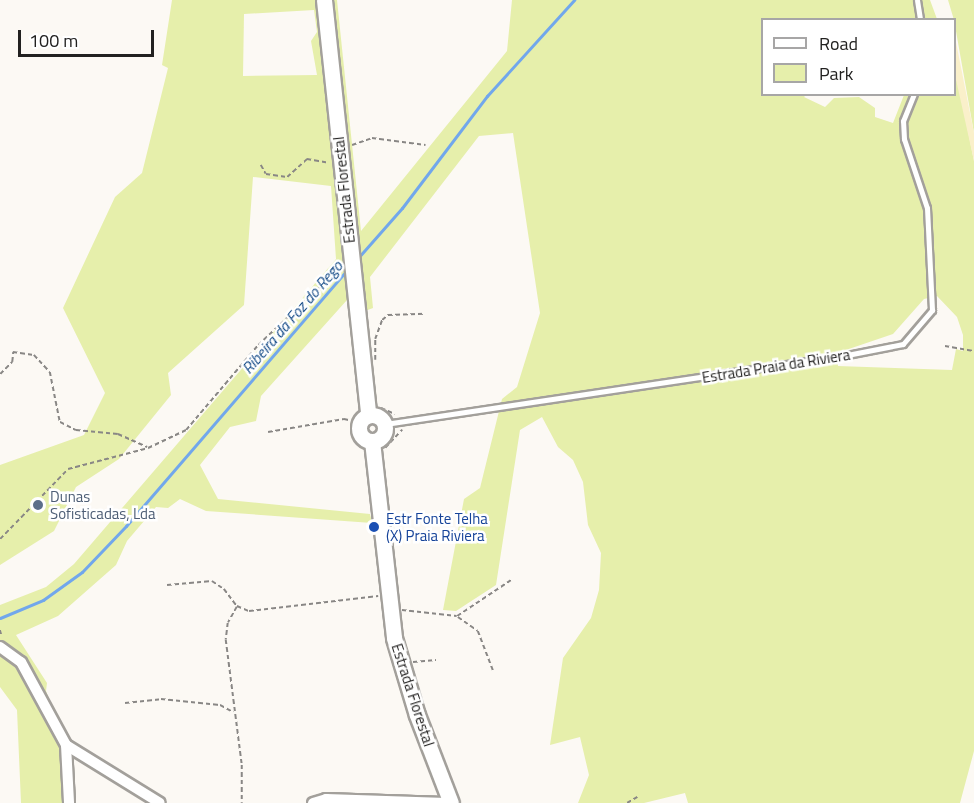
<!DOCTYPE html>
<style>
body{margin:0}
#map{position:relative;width:974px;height:803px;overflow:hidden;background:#fcf9f4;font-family:"Titillium Web",sans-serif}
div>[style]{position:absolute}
.green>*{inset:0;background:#e6efab}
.sand>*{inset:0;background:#faf0ca}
.stream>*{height:3px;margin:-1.5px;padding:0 1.5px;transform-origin:1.5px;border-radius:1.5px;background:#71a7ec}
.path>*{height:1.5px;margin-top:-0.75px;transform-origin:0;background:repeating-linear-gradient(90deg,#898785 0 4.5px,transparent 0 7.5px)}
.roads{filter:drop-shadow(2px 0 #a3a09b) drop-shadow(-2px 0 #a3a09b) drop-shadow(0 2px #a3a09b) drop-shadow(0 -2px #a3a09b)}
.lane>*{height:5px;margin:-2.5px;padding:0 2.5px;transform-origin:2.5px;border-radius:2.5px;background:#fff}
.street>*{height:10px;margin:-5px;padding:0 5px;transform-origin:5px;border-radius:5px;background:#fff}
.secondary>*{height:15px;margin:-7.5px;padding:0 7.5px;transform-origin:7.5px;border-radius:7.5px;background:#fff}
.secondary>.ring{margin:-7.5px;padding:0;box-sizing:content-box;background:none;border:15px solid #fff;border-radius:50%}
.dots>*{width:16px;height:16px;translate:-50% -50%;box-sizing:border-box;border:3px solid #fff;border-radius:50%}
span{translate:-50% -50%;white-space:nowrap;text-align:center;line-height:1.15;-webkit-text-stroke:5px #fff;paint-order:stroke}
.street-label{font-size:15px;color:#222120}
.service-label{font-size:15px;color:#4e5e75}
.left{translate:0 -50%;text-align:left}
.transit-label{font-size:15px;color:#164399}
.water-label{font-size:16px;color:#124986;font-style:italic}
.legend{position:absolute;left:761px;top:18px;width:195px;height:78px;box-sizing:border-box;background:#fff;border:2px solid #a7a6a6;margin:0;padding:8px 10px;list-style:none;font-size:18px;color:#222120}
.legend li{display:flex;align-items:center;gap:12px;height:30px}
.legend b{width:30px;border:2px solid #a7a6a6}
.scale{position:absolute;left:18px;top:30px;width:136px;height:27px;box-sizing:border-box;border:3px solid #222120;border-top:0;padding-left:8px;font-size:18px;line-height:21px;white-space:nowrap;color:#222120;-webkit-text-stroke:4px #fff;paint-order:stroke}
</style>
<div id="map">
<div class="green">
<i style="clip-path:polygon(evenodd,172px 0,337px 0,361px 231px,507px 51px,512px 0,930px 0,937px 19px,762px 20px,762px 94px,806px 95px,804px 97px,825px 107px,834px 98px,859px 97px,875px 108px,875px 117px,893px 123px,904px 95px,954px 94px,955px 75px,960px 91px,974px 161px,974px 751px,960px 803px,688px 803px,685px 793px,644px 803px,578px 803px,589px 775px,580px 737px,550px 745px,563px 658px,591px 618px,599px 590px,601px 553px,588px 525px,583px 482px,573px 460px,558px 447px,542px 417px,520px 430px,496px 585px,456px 611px,443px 610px,464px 499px,480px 488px,502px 399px,517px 387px,540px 313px,513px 133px,479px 136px,370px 277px,373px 308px,357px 314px,354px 293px,347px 300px,261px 396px,256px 421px,230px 427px,200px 465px,218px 499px,370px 514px,372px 523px,206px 511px,180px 499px,168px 508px,156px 507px,127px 541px,116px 565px,58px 616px,16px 635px,47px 683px,46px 691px,66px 745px,69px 803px,21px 803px,17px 710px,0 687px,0 605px,46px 587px,74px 564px,336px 259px,331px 186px,253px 177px,244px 305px,168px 373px,171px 395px,119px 459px,76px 487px,54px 531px,0 565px,0 465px,84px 435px,105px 393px,63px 308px,115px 197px,142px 173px,168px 68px,162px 65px,172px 0,314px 10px,317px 32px,311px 41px,317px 75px,243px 76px,244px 14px,314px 10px,172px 0,937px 296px,957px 317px,963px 335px,963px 351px,956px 349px,952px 370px,838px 366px,837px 353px,893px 334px,924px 299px,937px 296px)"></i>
<i style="clip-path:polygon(948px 0,974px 0,974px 133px,954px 20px)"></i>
</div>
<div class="sand">
<i style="clip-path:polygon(954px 32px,974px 133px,974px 161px,955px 75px)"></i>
</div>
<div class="stream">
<i style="left:357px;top:259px;width:68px;rotate:-48.6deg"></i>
<i style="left:402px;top:208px;width:141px;rotate:-52.8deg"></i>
<i style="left:487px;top:96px;width:130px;rotate:-47.8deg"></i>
<i style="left:0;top:618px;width:47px;rotate:-22.7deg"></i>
<i style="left:43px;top:600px;width:48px;rotate:-35.7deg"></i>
<i style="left:82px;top:572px;width:64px;rotate:-46.3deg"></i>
<i style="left:126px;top:526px;width:338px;rotate:-49.2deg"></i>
</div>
<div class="path">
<i style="left:352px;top:145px;width:21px;rotate:-19deg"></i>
<i style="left:372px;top:138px;width:54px;rotate:7.4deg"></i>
<i style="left:261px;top:165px;width:10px;rotate:61deg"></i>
<i style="left:266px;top:174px;width:21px;rotate:8deg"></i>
<i style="left:287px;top:177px;width:27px;rotate:-42deg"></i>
<i style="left:307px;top:159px;width:22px;rotate:10deg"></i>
<i style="left:945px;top:346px;width:29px;rotate:10deg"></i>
<i style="left:375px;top:360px;width:21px;rotate:-90deg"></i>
<i style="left:375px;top:339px;width:20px;rotate:-70deg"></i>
<i style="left:382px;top:320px;width:8px;rotate:-40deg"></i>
<i style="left:388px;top:315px;width:37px;rotate:-2deg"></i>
<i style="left:0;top:374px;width:17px;rotate:-45deg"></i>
<i style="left:12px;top:362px;width:10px;rotate:-84deg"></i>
<i style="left:13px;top:352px;width:21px;rotate:8deg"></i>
<i style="left:34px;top:355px;width:23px;rotate:47deg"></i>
<i style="left:50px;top:372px;width:51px;rotate:78.7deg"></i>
<i style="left:60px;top:422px;width:18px;rotate:27deg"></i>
<i style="left:76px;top:430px;width:42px;rotate:5.4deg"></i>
<i style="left:118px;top:434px;width:32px;rotate:24deg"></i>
<i style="left:381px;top:408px;width:15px;rotate:23deg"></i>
<i style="left:268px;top:432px;width:77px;rotate:-9.7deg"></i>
<i style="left:344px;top:419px;width:14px;rotate:12deg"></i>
<i style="left:385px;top:448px;width:25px;rotate:-47deg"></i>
<i style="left:0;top:539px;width:98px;rotate:-45.8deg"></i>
<i style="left:68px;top:469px;width:83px;rotate:-14.7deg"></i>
<i style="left:148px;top:448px;width:42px;rotate:-25.3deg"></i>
<i style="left:186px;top:430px;width:111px;rotate:-49.7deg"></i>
<i style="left:258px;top:345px;width:111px;rotate:-43.2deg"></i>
<i style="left:167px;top:585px;width:45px;rotate:-5.1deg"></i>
<i style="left:212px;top:581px;width:14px;rotate:34deg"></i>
<i style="left:224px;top:589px;width:21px;rotate:53deg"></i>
<i style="left:237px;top:606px;width:13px;rotate:23deg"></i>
<i style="left:249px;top:611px;width:130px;rotate:-6.6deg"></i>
<i style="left:237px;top:607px;width:18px;rotate:119deg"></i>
<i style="left:228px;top:623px;width:17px;rotate:97deg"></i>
<i style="left:226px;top:640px;width:126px;rotate:82.7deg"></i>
<i style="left:242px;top:765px;width:38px;rotate:90deg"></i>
<i style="left:402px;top:610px;width:55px;rotate:6.2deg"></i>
<i style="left:457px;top:616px;width:65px;rotate:-33.7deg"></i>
<i style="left:458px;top:617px;width:24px;rotate:35deg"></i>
<i style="left:478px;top:631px;width:42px;rotate:69deg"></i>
<i style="left:0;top:630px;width:7px;rotate:74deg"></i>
<i style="left:413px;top:662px;width:23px;rotate:-5deg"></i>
<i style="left:125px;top:703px;width:36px;rotate:-6deg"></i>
<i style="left:161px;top:699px;width:59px;rotate:5.8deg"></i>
<i style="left:220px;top:705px;width:15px;rotate:28deg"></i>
<i style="left:627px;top:803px;width:12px;rotate:-31deg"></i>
</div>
<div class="roads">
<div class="lane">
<i style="left:917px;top:0;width:20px;rotate:81deg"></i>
<i style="left:385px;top:424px;width:467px;rotate:-8.5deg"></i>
<i style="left:847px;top:355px;width:57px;rotate:-11.1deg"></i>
<i style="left:903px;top:344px;width:45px;rotate:-49.5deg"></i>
<i style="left:932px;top:310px;width:102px;rotate:-92.8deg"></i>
<i style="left:927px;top:208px;width:73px;rotate:-108.4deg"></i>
<i style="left:904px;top:139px;width:18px;rotate:-93deg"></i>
<i style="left:903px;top:121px;width:29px;rotate:-68deg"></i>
</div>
<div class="street">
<i style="left:0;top:647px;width:26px;rotate:36deg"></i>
<i style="left:21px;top:662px;width:94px;rotate:61.5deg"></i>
<i style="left:66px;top:745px;width:110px;rotate:31.7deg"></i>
<i style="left:66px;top:745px;width:58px;rotate:87deg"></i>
<i style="left:313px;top:803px;width:14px;rotate:-17deg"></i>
<i style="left:326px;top:799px;width:120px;rotate:1.9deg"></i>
</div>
<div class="secondary">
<i style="left:324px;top:0;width:417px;rotate:83.9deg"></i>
<i class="ring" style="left:359px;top:415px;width:11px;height:11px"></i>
<i style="left:372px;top:441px;width:198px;rotate:83.6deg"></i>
<i style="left:394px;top:638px;width:80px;rotate:73.4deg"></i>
<i style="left:417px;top:715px;width:94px;rotate:68.9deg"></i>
</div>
</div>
<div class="dots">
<i style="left:38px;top:505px;background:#5c6f8a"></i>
<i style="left:374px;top:527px;background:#1a4fb4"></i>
</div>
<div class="street-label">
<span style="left:344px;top:190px;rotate:-96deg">Estrada Florestal</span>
<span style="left:776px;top:366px;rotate:-9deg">Estrada Praia da Riviera</span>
<span style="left:413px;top:695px;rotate:72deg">Estrada Florestal</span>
</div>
<div class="service-label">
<span class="left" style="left:50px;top:505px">Dunas<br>Sofisticadas, Lda</span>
</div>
<div class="transit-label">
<span class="left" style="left:386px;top:527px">Estr Fonte Telha<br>(X) Praia Riviera</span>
</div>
<div class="water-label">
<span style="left:292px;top:317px;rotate:-49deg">Ribeira da Foz do Rego</span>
</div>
<ul class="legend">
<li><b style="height:8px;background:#fff"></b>Road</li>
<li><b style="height:16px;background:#e6efab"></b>Park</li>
</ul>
<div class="scale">100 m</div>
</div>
